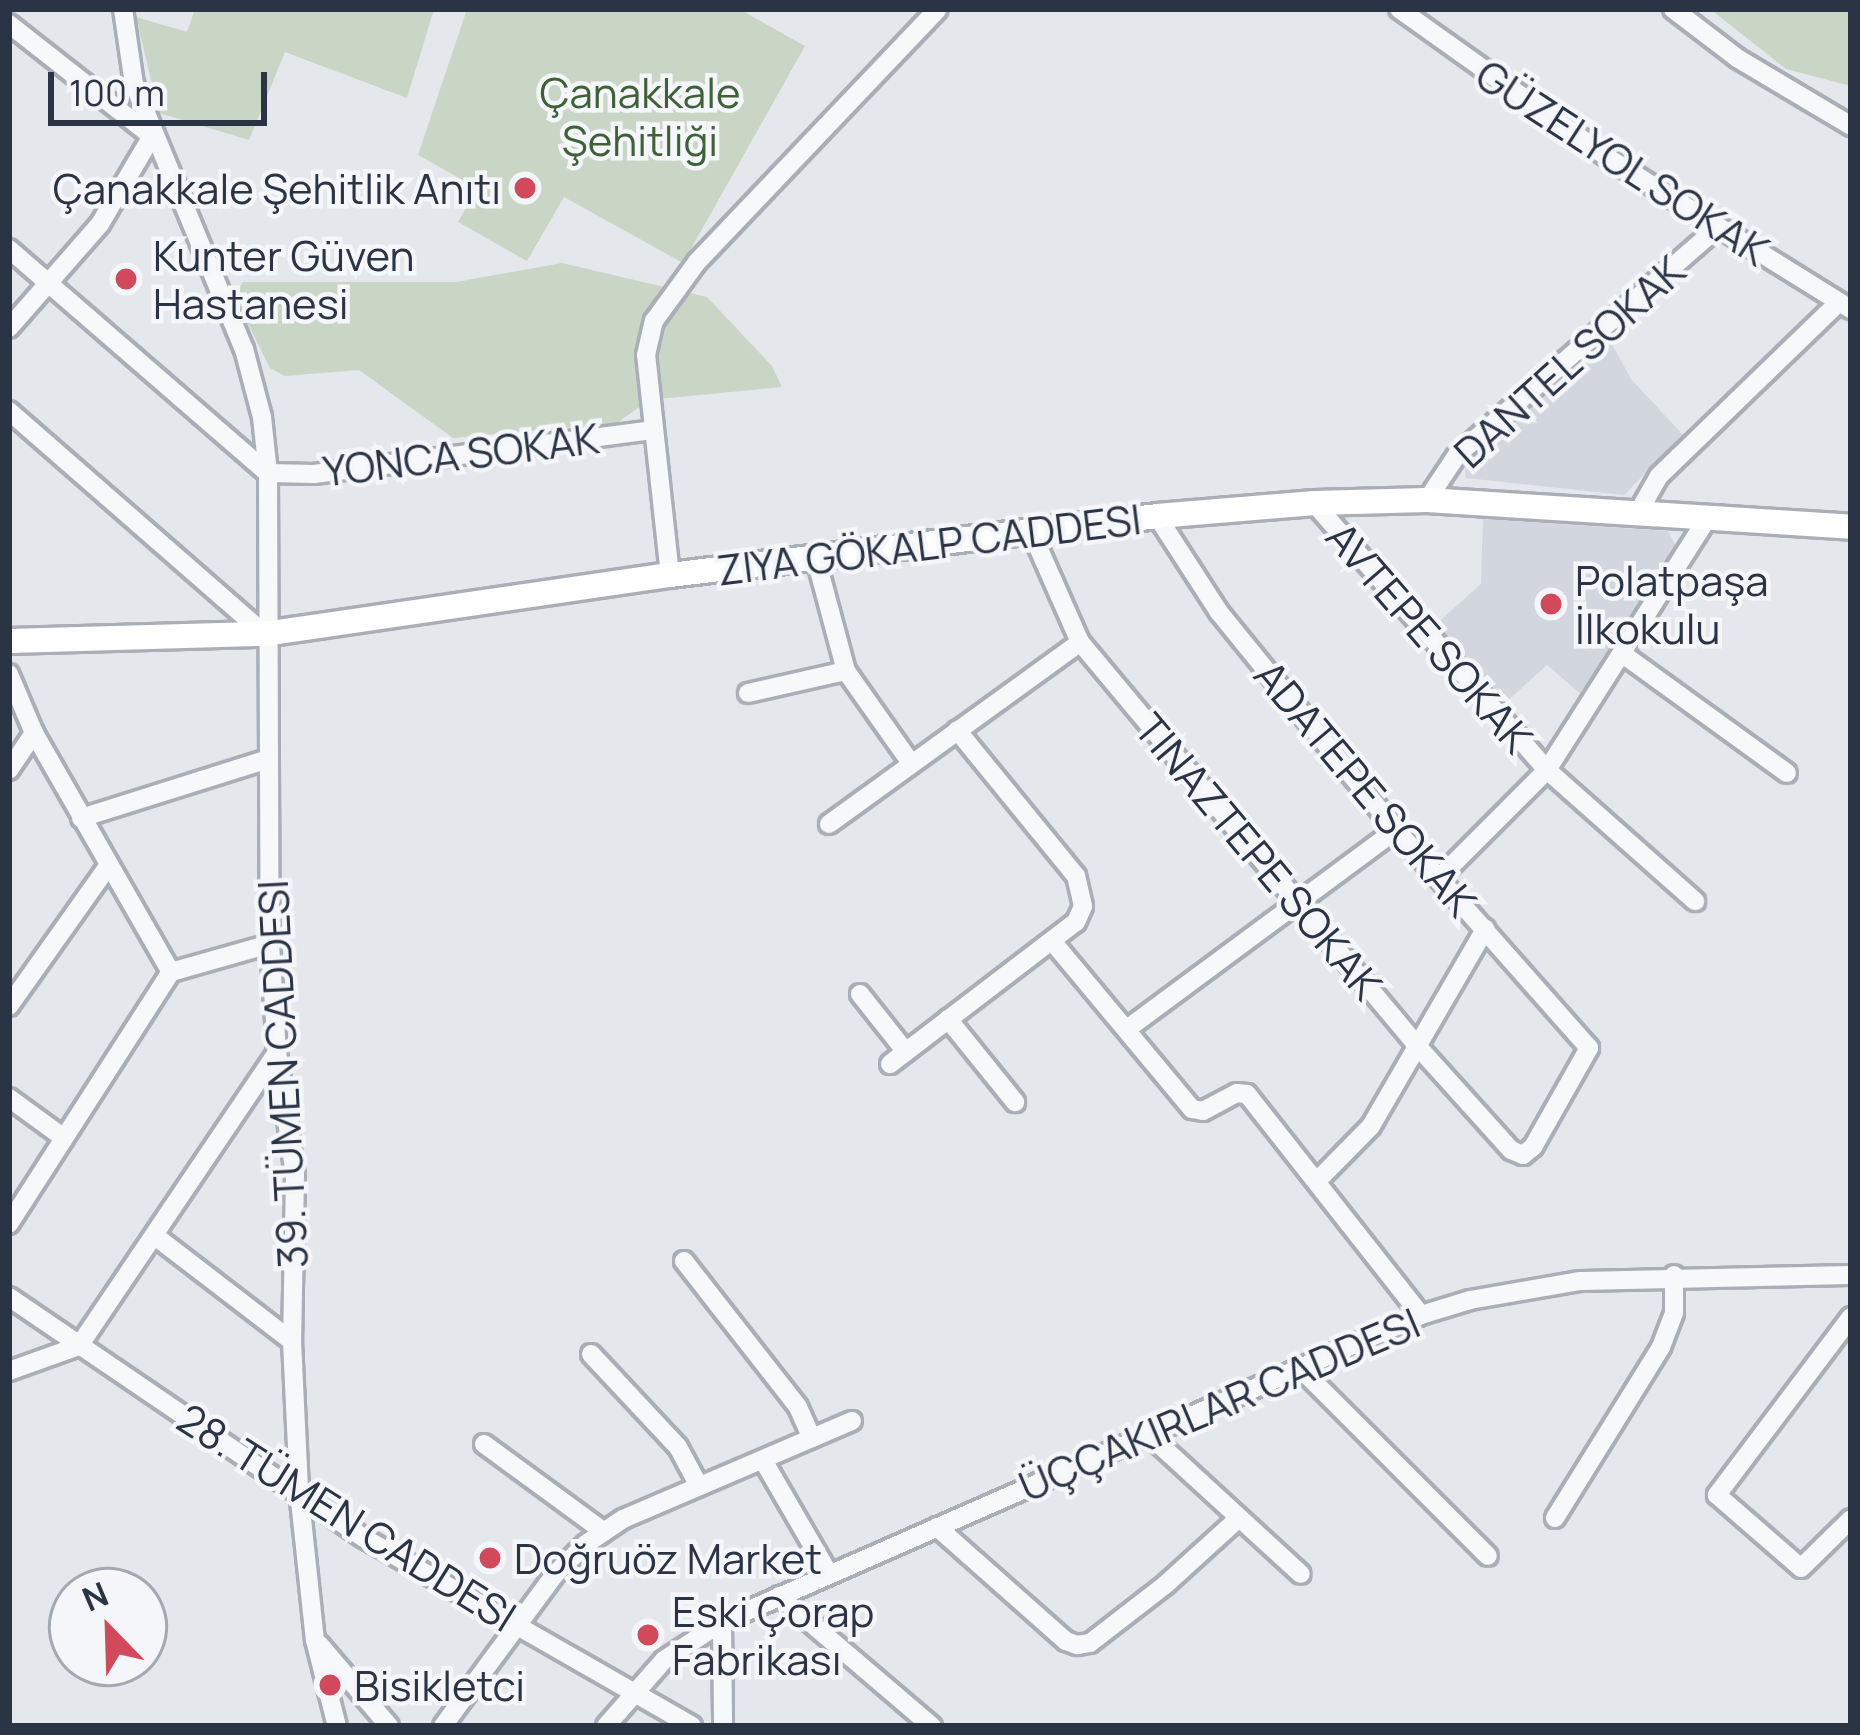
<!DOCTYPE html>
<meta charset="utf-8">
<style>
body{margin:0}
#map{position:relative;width:1860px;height:1735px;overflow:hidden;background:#e4e7ec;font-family:Manrope,sans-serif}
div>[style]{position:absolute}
.built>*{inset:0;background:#d2d6de}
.green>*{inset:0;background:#c9d6c5}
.roads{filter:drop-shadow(3px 0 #a9aeb7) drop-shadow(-3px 0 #a9aeb7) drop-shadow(0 3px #a9aeb7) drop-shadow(0 -3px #a9aeb7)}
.minor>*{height:18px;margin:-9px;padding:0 9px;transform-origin:9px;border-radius:9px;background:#f7f8fa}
.major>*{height:24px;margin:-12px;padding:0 12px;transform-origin:12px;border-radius:12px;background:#fff}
.dots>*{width:33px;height:33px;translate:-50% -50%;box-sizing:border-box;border:6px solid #f4f6f9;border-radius:50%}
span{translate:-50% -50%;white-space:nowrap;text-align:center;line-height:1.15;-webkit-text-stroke:9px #f4f6f9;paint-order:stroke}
.park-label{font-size:42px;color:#3f6138}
.street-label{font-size:42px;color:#2b3445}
.poi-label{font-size:42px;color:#2b3445}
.right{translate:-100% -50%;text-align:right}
.left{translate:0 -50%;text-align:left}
.frame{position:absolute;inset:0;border:12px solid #2b3445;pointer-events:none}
.north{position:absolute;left:48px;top:1567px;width:120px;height:120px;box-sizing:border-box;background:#f4f6f9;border:3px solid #a4a8b1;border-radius:50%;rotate:337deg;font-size:33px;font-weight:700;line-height:48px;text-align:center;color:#2b3445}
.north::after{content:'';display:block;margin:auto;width:42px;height:54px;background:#d1495b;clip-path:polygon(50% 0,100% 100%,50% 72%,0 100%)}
.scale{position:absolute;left:48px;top:72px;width:219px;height:54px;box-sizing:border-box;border:6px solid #2b3445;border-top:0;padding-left:15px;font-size:36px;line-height:42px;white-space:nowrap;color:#2b3445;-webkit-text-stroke:9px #f4f6f9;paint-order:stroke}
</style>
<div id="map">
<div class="built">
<i style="clip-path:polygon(1608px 337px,1631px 379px,1683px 435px,1624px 495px,1466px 478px,1464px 459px)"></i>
<i style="clip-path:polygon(1483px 519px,1668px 531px,1678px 550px,1583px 696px,1547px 665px,1504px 704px,1435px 625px,1481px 584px)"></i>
</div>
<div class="green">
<i style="clip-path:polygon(195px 9px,434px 9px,407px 98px,285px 52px,249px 140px,159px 113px,136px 17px,187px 32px)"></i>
<i style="clip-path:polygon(467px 9px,739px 9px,805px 46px,683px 263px,564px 197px,527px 261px,458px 222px,477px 188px,418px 155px)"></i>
<i style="clip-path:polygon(1710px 9px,1851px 9px,1851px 86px,1786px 69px)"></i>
<i style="clip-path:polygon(562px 263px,707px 297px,772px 366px,782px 387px,649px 400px,617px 423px,453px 438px,359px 370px,285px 376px,270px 368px,234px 296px,243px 282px,456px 282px)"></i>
</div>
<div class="roads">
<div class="minor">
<i style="left:123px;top:9px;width:76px;rotate:81.7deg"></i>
<i style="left:134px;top:84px;width:287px;rotate:67.5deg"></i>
<i style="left:244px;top:349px;width:70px;rotate:75.2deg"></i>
<i style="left:262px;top:417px;width:56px;rotate:83.9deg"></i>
<i style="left:268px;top:473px;width:471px;rotate:89.8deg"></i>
<i style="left:270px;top:944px;width:108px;rotate:86.3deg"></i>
<i style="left:277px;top:1052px;width:124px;rotate:81.7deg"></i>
<i style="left:295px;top:1175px;width:166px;rotate:91deg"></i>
<i style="left:292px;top:1341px;width:150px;rotate:87.3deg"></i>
<i style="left:299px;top:1491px;width:150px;rotate:83.9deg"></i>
<i style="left:315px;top:1640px;width:89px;rotate:75.7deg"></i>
<i style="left:1399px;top:9px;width:266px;rotate:35.4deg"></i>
<i style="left:1616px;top:163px;width:277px;rotate:31.9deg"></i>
<i style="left:1673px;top:9px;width:81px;rotate:37.4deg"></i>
<i style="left:1737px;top:58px;width:133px;rotate:30.8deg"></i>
<i style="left:9px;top:24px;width:182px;rotate:38.1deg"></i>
<i style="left:152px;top:136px;width:102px;rotate:120.6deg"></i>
<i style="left:100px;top:224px;width:138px;rotate:131.2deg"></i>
<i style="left:9px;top:249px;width:342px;rotate:40.9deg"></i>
<i style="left:268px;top:473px;width:46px;rotate:1.2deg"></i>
<i style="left:314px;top:474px;width:343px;rotate:-7.4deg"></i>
<i style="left:9px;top:411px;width:340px;rotate:41.1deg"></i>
<i style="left:1427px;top:500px;width:54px;rotate:-56.3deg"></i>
<i style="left:1457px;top:455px;width:345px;rotate:-41.1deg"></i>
<i style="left:1314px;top:503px;width:354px;rotate:48.9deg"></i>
<i style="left:1547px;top:770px;width:198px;rotate:41.5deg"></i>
<i style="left:1639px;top:511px;width:40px;rotate:-60.3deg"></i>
<i style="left:1659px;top:476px;width:250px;rotate:-44deg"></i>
<i style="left:1031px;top:531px;width:121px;rotate:66.2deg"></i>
<i style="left:1080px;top:642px;width:530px;rotate:50.13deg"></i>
<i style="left:1420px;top:1049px;width:136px;rotate:48deg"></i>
<i style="left:1511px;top:1150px;width:13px;rotate:23deg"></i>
<i style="left:1523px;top:1155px;width:13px;rotate:-39deg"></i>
<i style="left:1533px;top:1147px;width:114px;rotate:-60.5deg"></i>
<i style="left:1589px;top:1048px;width:291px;rotate:-131.5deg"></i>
<i style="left:1396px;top:830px;width:281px;rotate:-129.1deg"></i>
<i style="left:1219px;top:612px;width:114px;rotate:-122.9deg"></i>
<i style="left:816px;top:559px;width:116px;rotate:75deg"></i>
<i style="left:846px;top:671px;width:113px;rotate:54.8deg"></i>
<i style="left:670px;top:575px;width:221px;rotate:-96.2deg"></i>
<i style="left:646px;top:355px;width:35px;rotate:-77deg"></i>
<i style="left:654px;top:321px;width:73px;rotate:-53.9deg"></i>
<i style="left:697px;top:262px;width:349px;rotate:-46.4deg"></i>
<i style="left:1624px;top:655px;width:201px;rotate:35.9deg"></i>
<i style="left:9px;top:674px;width:64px;rotate:67deg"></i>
<i style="left:34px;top:733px;width:275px;rotate:60.2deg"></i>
<i style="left:748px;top:693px;width:100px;rotate:-12.7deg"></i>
<i style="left:9px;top:770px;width:45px;rotate:-56deg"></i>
<i style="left:81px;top:818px;width:196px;rotate:-17.5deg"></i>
<i style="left:829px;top:824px;width:310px;rotate:-35.9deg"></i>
<i style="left:1439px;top:878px;width:153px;rotate:-45deg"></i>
<i style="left:1547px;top:770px;width:296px;rotate:-57.5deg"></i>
<i style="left:1052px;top:941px;width:219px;rotate:50.2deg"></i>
<i style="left:1192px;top:1109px;width:11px;rotate:10deg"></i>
<i style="left:1203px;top:1111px;width:38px;rotate:-28deg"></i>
<i style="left:1237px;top:1093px;width:10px;rotate:6deg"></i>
<i style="left:1247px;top:1094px;width:281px;rotate:51.8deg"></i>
<i style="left:171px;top:972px;width:103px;rotate:-15.8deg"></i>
<i style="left:860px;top:994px;width:74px;rotate:51.6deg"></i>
<i style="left:9px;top:1006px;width:171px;rotate:-54.7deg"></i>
<i style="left:948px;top:1019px;width:107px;rotate:51.1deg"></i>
<i style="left:1127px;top:1029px;width:335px;rotate:-36.5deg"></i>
<i style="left:890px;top:1064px;width:234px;rotate:-37.4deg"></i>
<i style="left:1076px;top:922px;width:17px;rotate:-66deg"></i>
<i style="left:1083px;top:906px;width:31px;rotate:-103deg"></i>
<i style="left:1076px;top:876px;width:188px;rotate:-129.2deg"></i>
<i style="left:9px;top:1098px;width:68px;rotate:36deg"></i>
<i style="left:1317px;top:1181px;width:77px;rotate:-45.5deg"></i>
<i style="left:1371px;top:1126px;width:228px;rotate:-59.9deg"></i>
<i style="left:9px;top:1224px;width:300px;rotate:-57.3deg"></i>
<i style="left:155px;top:1236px;width:173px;rotate:37.5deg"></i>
<i style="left:684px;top:1261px;width:185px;rotate:52deg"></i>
<i style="left:798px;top:1407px;width:34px;rotate:66deg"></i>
<i style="left:9px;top:1297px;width:429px;rotate:34.2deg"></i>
<i style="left:364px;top:1538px;width:378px;rotate:29.8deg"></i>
<i style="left:1851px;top:1317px;width:223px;rotate:127deg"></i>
<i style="left:1717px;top:1495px;width:111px;rotate:41deg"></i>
<i style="left:1801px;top:1568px;width:70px;rotate:-44.4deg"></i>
<i style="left:79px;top:1346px;width:354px;rotate:-56deg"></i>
<i style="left:591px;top:1354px;width:127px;rotate:46.9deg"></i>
<i style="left:678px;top:1447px;width:44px;rotate:61.7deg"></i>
<i style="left:1299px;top:1367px;width:267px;rotate:45deg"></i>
<i style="left:9px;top:1371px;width:74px;rotate:-19.7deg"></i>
<i style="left:1148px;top:1434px;width:207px;rotate:42.5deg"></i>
<i style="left:484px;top:1444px;width:147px;rotate:36.2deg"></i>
<i style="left:763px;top:1460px;width:132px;rotate:59.9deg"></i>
<i style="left:1555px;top:1518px;width:201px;rotate:-58.2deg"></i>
<i style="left:1661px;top:1347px;width:36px;rotate:-69deg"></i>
<i style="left:1674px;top:1313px;width:38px;rotate:-90deg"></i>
<i style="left:937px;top:1527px;width:172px;rotate:41.5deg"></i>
<i style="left:1066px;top:1641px;width:12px;rotate:20deg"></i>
<i style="left:1077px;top:1645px;width:13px;rotate:-9deg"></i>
<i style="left:1090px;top:1643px;width:95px;rotate:-37.7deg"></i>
<i style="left:1165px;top:1585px;width:100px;rotate:-42.2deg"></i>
<i style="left:779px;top:1596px;width:201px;rotate:40.4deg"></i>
<i style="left:722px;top:1622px;width:104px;rotate:89.4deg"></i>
<i style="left:319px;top:1644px;width:108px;rotate:49.5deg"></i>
<i style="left:443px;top:1726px;width:190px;rotate:-53.6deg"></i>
<i style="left:556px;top:1573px;width:42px;rotate:-44deg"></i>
<i style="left:586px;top:1544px;width:45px;rotate:-34deg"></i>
<i style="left:623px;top:1519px;width:249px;rotate:-23.2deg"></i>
<i style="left:606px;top:1726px;width:88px;rotate:-48.7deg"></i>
<i style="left:664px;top:1660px;width:69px;rotate:-33.2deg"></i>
<i style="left:722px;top:1622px;width:763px;rotate:-23.71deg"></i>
<i style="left:1421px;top:1315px;width:51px;rotate:-17deg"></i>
<i style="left:1470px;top:1300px;width:112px;rotate:-9.8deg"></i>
<i style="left:1580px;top:1281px;width:271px;rotate:-1.3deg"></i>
</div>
<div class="major">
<i style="left:9px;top:641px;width:256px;rotate:-1.6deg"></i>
<i style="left:265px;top:634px;width:409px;rotate:-8.3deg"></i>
<i style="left:670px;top:575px;width:491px;rotate:-6.9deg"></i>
<i style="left:1157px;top:516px;width:158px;rotate:-4.7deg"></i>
<i style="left:1314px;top:503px;width:113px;rotate:-1.5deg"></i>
<i style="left:1427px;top:500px;width:425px;rotate:3.6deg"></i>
</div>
</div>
<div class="dots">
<i style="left:525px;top:188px;background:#d1495b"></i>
<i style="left:126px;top:279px;background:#d1495b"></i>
<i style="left:1551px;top:604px;background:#d1495b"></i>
<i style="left:490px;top:1558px;background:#d1495b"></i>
<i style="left:648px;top:1635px;background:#d1495b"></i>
<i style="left:330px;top:1685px;background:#d1495b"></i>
</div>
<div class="park-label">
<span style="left:640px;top:116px">Çanakkale<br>Şehitliği</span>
</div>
<div class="street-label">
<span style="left:1623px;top:162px;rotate:33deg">GÜZELYOL SOKAK</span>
<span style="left:1569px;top:361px;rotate:-42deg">DANTEL SOKAK</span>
<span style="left:461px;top:454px;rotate:-7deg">YONCA SOKAK</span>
<span style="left:929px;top:544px;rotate:-7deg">ZIYA GÖKALP CADDESI</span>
<span style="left:1430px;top:637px;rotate:49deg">AVTEPE SOKAK</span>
<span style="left:1366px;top:788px;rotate:50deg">ADATEPE SOKAK</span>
<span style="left:1259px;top:856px;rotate:50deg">TINAZTEPE SOKAK</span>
<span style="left:282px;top:1074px;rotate:-93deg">39. TÜMEN CADDESI</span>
<span style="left:1219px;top:1404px;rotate:-23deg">ÜÇÇAKIRLAR CADDESI</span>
<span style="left:347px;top:1517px;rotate:32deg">28. TÜMEN CADDESI</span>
</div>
<div class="poi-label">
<span class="right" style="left:501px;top:188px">Çanakkale Şehitlik Anıtı</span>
<span class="left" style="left:153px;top:279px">Kunter Güven<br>Hastanesi</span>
<span class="left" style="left:1575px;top:604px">Polatpaşa<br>İlkokulu</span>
<span class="left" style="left:514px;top:1558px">Doğruöz Market</span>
<span class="left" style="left:672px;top:1635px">Eski Çorap<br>Fabrikası</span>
<span class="left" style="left:354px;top:1685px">Bisikletci</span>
</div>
<div class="frame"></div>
<div class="north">N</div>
<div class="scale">100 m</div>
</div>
